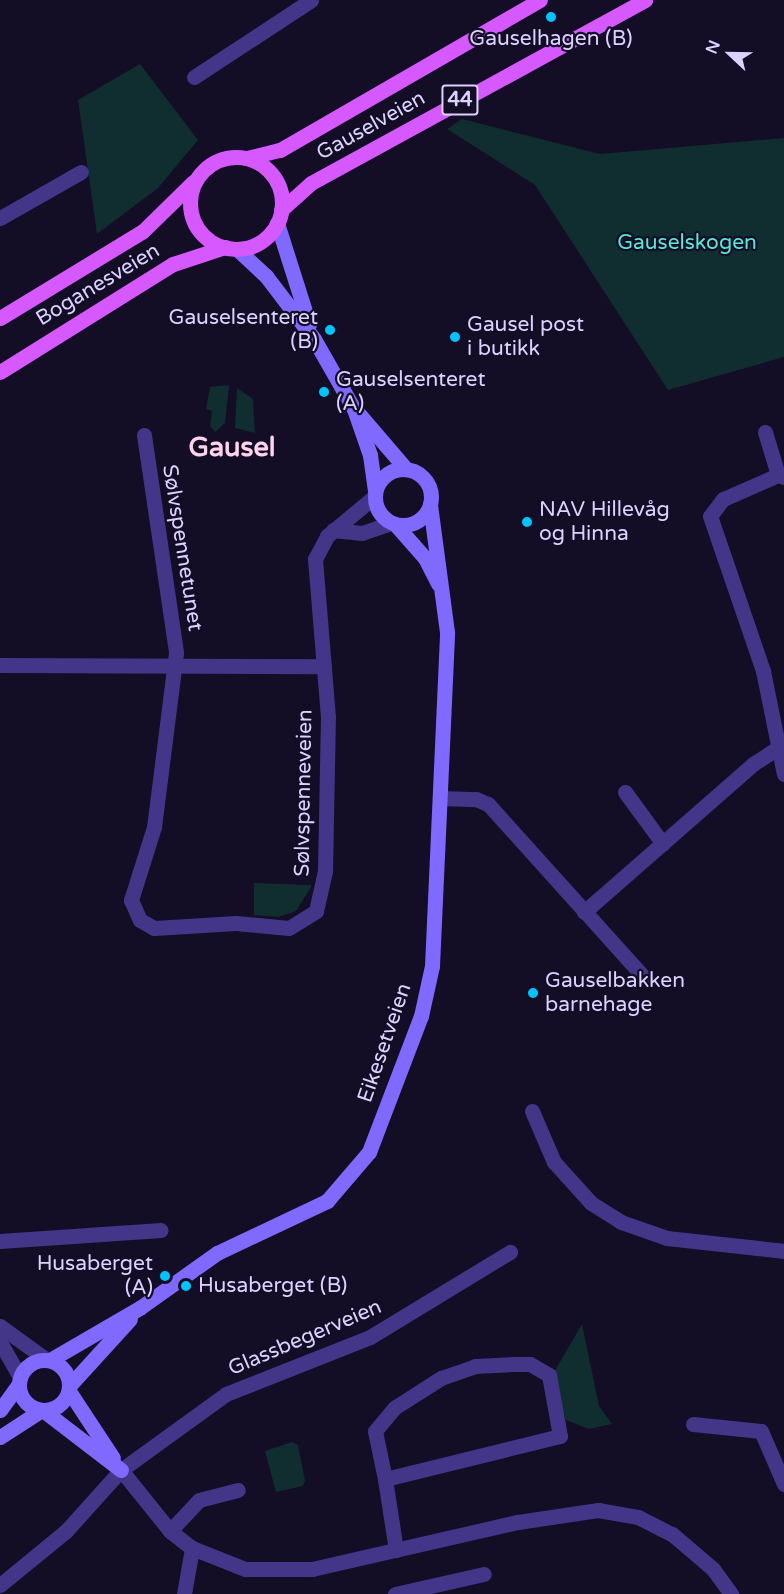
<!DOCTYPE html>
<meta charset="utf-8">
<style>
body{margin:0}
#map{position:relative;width:784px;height:1594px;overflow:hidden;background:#140d26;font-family:"Varela Round",sans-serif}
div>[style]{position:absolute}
.green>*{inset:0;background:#102d30}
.street>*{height:15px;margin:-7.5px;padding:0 7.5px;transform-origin:7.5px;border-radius:7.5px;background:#433588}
.secondary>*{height:15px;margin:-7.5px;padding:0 7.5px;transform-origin:7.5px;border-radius:7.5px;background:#8069ff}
.secondary>.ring{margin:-7.5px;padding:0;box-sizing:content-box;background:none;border:15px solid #8069ff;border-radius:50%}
.primary>*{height:15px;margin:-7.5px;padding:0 7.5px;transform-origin:7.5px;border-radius:7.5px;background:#d659ff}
.primary>.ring{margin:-7.5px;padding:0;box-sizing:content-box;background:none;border:15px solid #d659ff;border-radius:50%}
.dots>*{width:16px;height:16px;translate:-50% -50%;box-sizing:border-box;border:3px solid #140d26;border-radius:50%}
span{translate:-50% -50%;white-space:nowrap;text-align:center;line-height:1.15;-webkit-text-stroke:4.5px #140d26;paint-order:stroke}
.shield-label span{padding:2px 4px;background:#140d26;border:2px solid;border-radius:4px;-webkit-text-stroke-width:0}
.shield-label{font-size:20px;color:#ddd2ff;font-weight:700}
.poi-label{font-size:21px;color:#ddd2ff}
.right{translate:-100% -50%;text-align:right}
.left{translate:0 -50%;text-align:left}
.street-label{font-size:21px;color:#ddd2ff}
.park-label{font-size:21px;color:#56e7d5}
.district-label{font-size:27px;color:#ffd4ea;font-weight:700}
.north{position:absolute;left:700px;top:24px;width:60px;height:60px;-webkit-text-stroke:4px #140d26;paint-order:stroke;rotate:292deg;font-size:16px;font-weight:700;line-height:24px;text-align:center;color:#ddd2ff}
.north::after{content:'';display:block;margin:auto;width:21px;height:27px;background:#ddd2ff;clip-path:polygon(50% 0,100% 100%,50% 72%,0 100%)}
</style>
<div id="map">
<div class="green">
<i style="clip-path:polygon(140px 64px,198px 140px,158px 188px,97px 234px,78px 100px)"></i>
<i style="clip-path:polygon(462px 119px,600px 154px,784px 138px,784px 357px,668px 390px,535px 185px,447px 129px)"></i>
<i style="clip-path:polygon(229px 385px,225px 423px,215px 432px,210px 426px,212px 411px,206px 409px,210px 387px)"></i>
<i style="clip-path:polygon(237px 388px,253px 399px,255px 433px,235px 428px)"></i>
<i style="clip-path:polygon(254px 883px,311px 885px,311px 887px,296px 911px,279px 917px,254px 915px)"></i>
<i style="clip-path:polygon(582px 1324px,599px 1406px,612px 1424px,589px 1429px,566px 1420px,553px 1374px)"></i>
<i style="clip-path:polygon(292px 1442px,298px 1445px,305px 1481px,303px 1486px,276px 1492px,265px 1451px)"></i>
</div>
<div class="street">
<i style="left:194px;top:77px;width:140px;rotate:-33.3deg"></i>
<i style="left:0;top:218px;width:93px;rotate:-29.6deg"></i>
<i style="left:765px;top:432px;width:45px;rotate:73.2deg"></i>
<i style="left:144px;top:435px;width:220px;rotate:81.6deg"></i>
<i style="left:176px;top:653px;width:175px;rotate:97.2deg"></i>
<i style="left:154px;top:827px;width:77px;rotate:107.5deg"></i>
<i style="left:131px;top:900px;width:22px;rotate:66deg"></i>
<i style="left:140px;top:920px;width:16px;rotate:30deg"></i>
<i style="left:154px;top:928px;width:82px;rotate:-3.5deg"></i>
<i style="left:236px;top:923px;width:53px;rotate:5.4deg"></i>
<i style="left:289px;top:928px;width:32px;rotate:-32deg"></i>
<i style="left:316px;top:911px;width:41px;rotate:-77.3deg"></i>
<i style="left:325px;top:871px;width:154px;rotate:-88.9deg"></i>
<i style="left:328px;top:717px;width:159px;rotate:-94.7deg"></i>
<i style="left:315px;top:559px;width:26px;rotate:-62deg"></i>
<i style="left:327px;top:536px;width:62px;rotate:-39.8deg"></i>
<i style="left:784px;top:477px;width:6px;rotate:-162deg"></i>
<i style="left:778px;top:475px;width:60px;rotate:156.4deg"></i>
<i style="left:723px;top:499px;width:21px;rotate:127deg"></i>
<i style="left:710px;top:516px;width:164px;rotate:71.1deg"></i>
<i style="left:763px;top:671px;width:105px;rotate:78.5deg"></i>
<i style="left:333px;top:530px;width:29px;rotate:6deg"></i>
<i style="left:362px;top:533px;width:31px;rotate:-19deg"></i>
<i style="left:0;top:665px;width:324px;rotate:0.2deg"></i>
<i style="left:625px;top:792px;width:64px;rotate:53.8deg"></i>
<i style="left:441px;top:798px;width:35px;rotate:2deg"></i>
<i style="left:476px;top:799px;width:13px;rotate:23deg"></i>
<i style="left:488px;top:804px;width:233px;rotate:48deg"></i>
<i style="left:584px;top:912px;width:225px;rotate:-41.2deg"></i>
<i style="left:753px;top:764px;width:30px;rotate:-33deg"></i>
<i style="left:532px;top:1111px;width:56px;rotate:66.7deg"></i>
<i style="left:554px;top:1162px;width:55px;rotate:47.9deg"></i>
<i style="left:591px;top:1203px;width:36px;rotate:32deg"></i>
<i style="left:621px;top:1222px;width:49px;rotate:19.2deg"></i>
<i style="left:667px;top:1238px;width:118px;rotate:6.3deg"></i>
<i style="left:0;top:1241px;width:161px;rotate:-3.9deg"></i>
<i style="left:0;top:1326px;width:58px;rotate:35.9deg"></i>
<i style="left:0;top:1342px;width:40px;rotate:60.3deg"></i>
<i style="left:514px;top:1364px;width:16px"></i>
<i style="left:530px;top:1364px;width:22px;rotate:30deg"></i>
<i style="left:549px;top:1375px;width:62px;rotate:79.8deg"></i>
<i style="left:560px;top:1436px;width:180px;rotate:166.2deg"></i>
<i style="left:385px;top:1479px;width:49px;rotate:-101.8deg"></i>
<i style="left:375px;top:1431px;width:30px;rotate:-50deg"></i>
<i style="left:394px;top:1408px;width:56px;rotate:-32.6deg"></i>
<i style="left:441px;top:1378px;width:36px;rotate:-19deg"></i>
<i style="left:475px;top:1366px;width:39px;rotate:-3deg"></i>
<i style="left:693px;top:1424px;width:68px;rotate:5.9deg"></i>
<i style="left:761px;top:1431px;width:58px;rotate:66.5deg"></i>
<i style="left:121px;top:1470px;width:78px;rotate:51.2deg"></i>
<i style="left:170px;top:1531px;width:28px;rotate:38deg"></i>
<i style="left:192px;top:1548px;width:57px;rotate:21.6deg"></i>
<i style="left:245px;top:1569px;width:67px"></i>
<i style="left:312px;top:1569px;width:211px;rotate:-12.9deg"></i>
<i style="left:518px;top:1522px;width:81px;rotate:-8.5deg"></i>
<i style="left:598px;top:1510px;width:41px;rotate:9.9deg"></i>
<i style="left:638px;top:1517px;width:38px;rotate:27deg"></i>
<i style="left:672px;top:1534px;width:54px;rotate:40.5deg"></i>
<i style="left:713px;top:1569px;width:31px;rotate:54deg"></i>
<i style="left:385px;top:1479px;width:72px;rotate:81.2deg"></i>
<i style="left:170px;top:1531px;width:42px;rotate:-46.9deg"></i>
<i style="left:199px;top:1500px;width:40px;rotate:-14.4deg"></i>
<i style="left:0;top:1585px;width:85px;rotate:-39.3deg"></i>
<i style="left:66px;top:1531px;width:82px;rotate:-48deg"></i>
<i style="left:121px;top:1470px;width:130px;rotate:-35.9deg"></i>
<i style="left:226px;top:1394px;width:155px;rotate:-21.6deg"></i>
<i style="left:370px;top:1337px;width:164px;rotate:-31.3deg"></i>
<i style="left:184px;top:1594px;width:47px;rotate:-80.1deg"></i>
<i style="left:395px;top:1594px;width:91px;rotate:-12.7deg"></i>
</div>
<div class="secondary">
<i style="left:277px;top:223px;width:106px;rotate:72.4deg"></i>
<i style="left:237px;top:249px;width:40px;rotate:43deg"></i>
<i style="left:266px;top:276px;width:79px;rotate:52.7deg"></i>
<i style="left:314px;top:339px;width:81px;rotate:60.3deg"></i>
<i style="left:354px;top:409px;width:49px;rotate:70.8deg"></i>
<i style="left:370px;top:455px;width:37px;rotate:82deg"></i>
<i style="left:358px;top:413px;width:74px;rotate:49.4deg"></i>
<i class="ring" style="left:375px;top:469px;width:41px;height:41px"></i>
<i style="left:395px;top:524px;width:45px;rotate:48.6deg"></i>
<i style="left:425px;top:558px;width:29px;rotate:63deg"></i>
<i class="ring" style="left:19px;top:1360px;width:35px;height:35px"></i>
<i style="left:50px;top:1360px;width:105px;rotate:-30.2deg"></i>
<i style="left:141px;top:1307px;width:93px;rotate:-35.4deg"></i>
<i style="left:217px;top:1253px;width:122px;rotate:-25.3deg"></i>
<i style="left:327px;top:1201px;width:65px;rotate:-49.4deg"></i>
<i style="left:369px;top:1152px;width:146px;rotate:-69.1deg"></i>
<i style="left:421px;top:1016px;width:51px;rotate:-77.6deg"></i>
<i style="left:432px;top:966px;width:334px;rotate:-87.4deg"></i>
<i style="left:447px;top:632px;width:129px;rotate:-97.6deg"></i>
<i style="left:70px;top:1385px;width:89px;rotate:-47.7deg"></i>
<i style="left:69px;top:1391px;width:80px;rotate:56.7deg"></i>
<i style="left:0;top:1410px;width:31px;rotate:-54deg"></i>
<i style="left:44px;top:1411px;width:97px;rotate:37.5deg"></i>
<i style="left:0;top:1437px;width:48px;rotate:-33deg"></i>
</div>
<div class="primary">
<i class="ring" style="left:190px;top:157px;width:77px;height:77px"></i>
<i style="left:247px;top:158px;width:34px;rotate:-14deg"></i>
<i style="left:280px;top:150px;width:300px;rotate:-30deg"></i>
<i style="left:281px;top:210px;width:40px;rotate:-42deg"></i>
<i style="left:311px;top:183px;width:381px;rotate:-28.7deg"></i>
<i style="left:0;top:318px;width:167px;rotate:-31.3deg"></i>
<i style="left:143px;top:231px;width:70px;rotate:-44.4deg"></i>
<i style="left:0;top:372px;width:204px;rotate:-32deg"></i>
<i style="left:173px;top:264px;width:55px;rotate:-18.1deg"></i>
</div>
<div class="dots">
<i style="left:551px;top:17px;background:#00c4fd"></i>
<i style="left:330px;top:330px;background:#00c4fd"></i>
<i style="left:455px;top:337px;background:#00c4fd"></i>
<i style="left:324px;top:392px;background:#00c4fd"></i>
<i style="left:527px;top:522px;background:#00c4fd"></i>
<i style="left:533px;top:993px;background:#00c4fd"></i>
<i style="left:165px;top:1276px;background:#00c4fd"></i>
<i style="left:186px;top:1286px;background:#00c4fd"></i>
</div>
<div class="shield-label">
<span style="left:460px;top:100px">44</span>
</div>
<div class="poi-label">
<span style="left:551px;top:39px">Gauselhagen (B)</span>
<span class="right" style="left:318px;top:330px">Gauselsenteret<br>(B)</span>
<span class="left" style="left:467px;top:337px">Gausel post<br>i butikk</span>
<span class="left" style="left:336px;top:392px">Gauselsenteret<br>(A)</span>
<span class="left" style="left:539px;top:522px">NAV Hillevåg<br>og Hinna</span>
<span class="left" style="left:545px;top:993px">Gauselbakken<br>barnehage</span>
<span class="right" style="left:153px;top:1276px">Husaberget<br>(A)</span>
<span class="left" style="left:198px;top:1286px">Husaberget (B)</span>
</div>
<div class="street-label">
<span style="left:371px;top:126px;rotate:-29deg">Gauselveien</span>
<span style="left:98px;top:285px;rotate:-31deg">Boganesveien</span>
<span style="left:182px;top:548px;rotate:81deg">Sølvspennetunet</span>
<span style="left:304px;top:793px;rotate:-89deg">Sølvspenneveien</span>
<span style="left:385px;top:1043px;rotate:-71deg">Eikesetveien</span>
<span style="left:305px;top:1338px;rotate:-23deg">Glassbegerveien</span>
</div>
<div class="park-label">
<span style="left:687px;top:243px">Gauselskogen</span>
</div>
<div class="district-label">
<span style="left:232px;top:448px">Gausel</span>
</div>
<div class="north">N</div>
</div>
